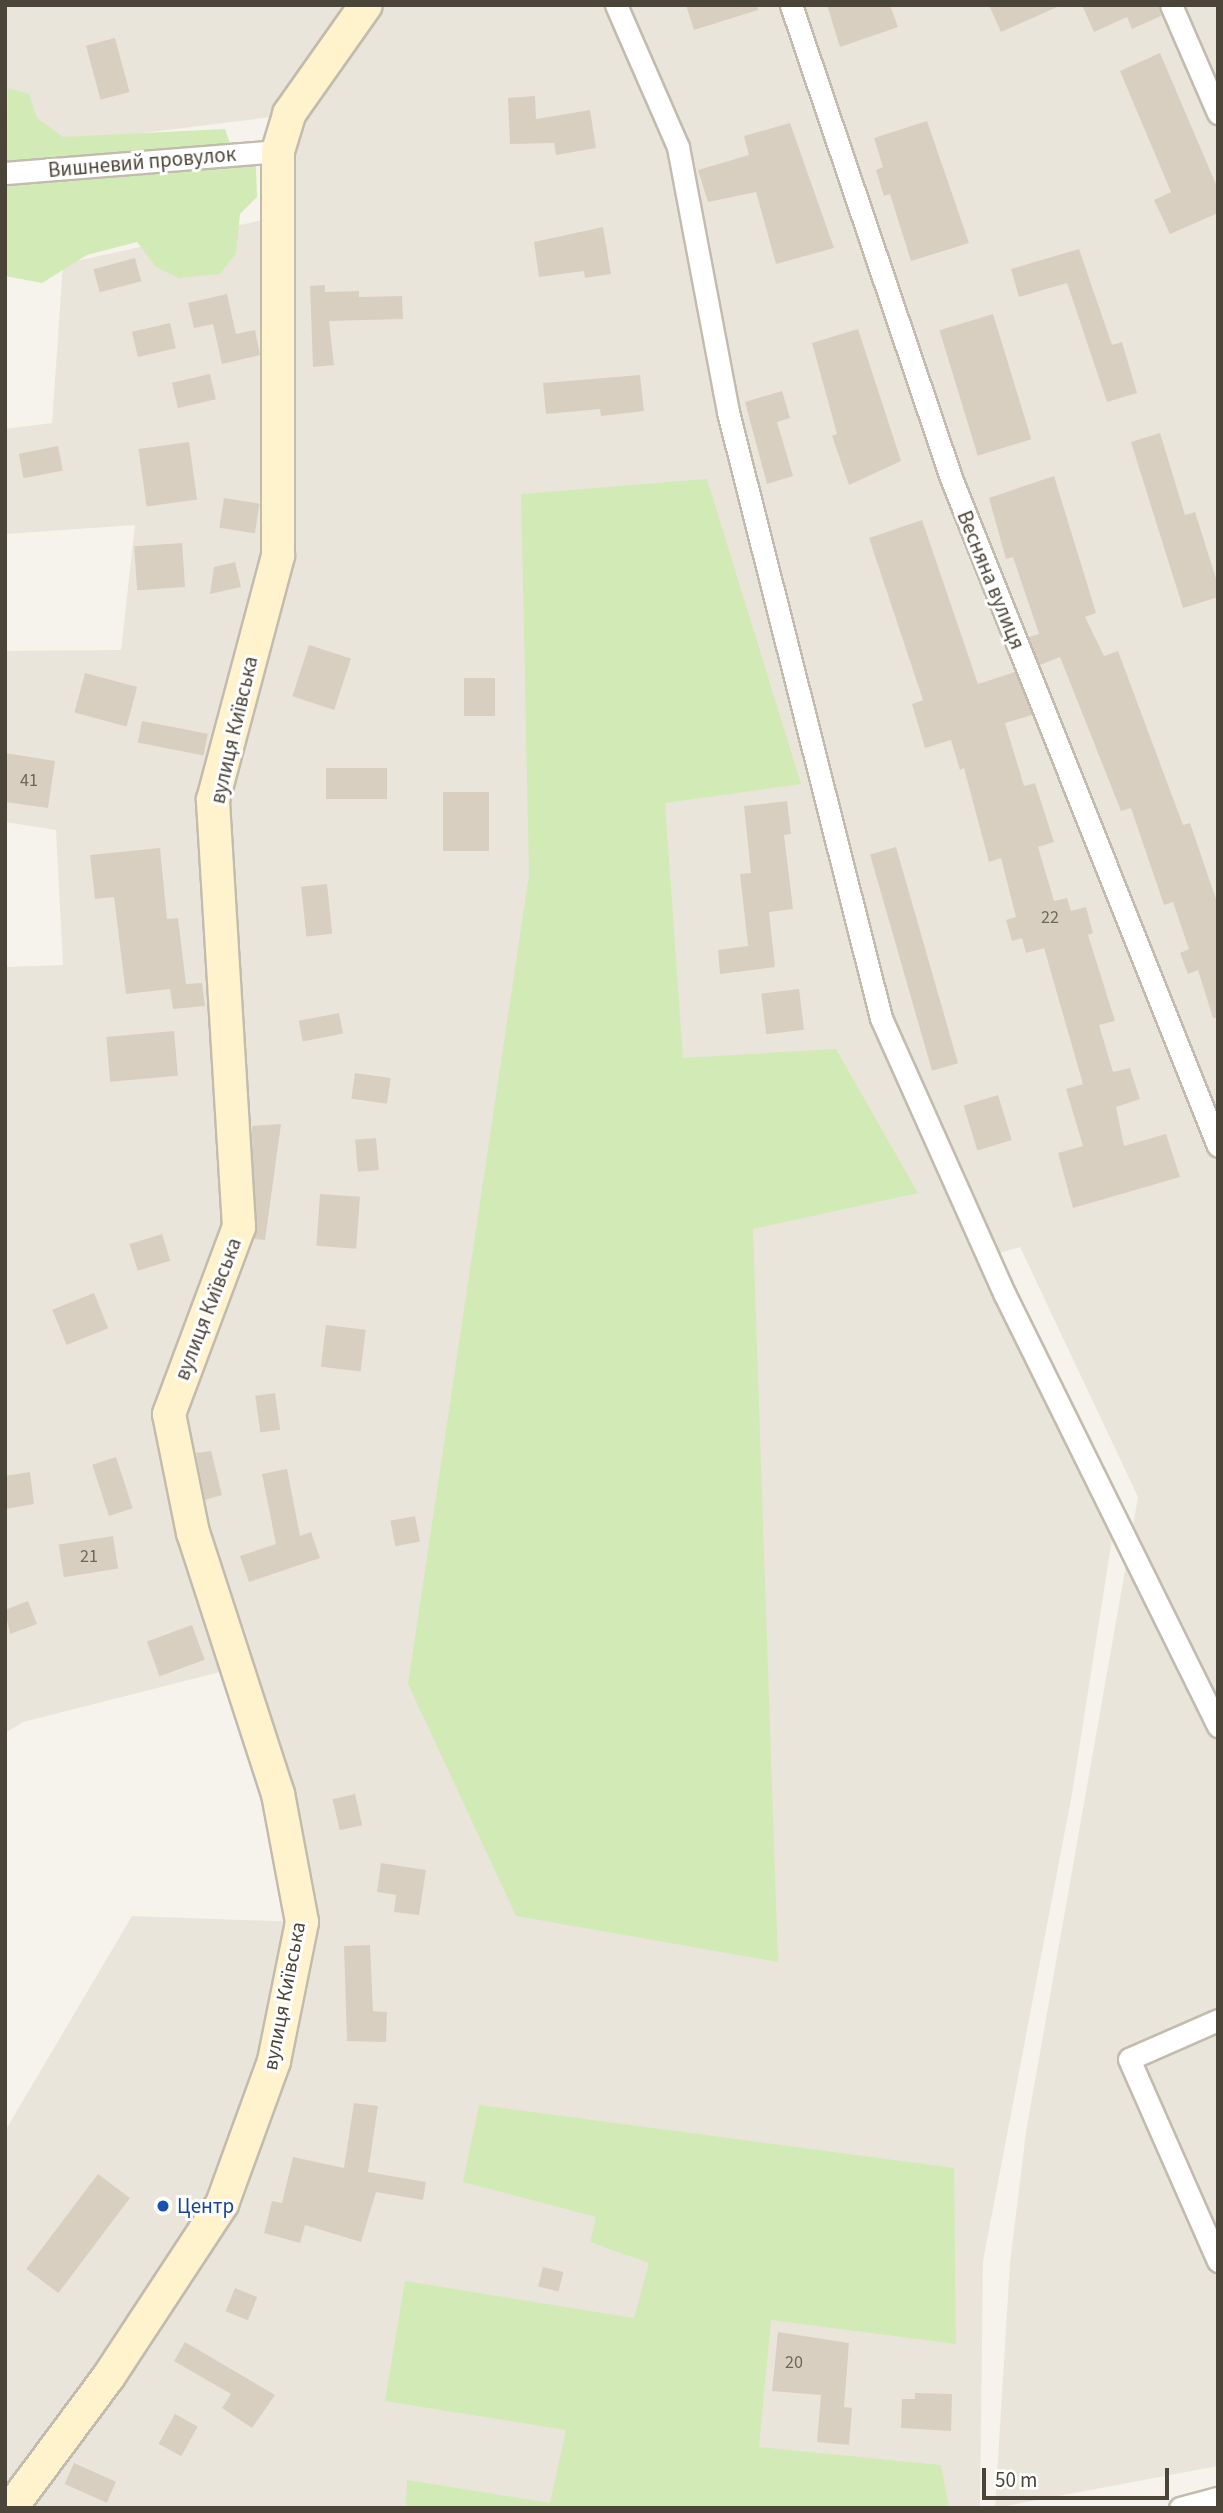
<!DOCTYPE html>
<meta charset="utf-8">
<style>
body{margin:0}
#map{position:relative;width:1223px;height:2513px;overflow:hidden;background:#f6f3ec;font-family:"Source Sans 3",sans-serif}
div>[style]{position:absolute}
.residential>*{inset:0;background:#eae5da}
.green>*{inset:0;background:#d2eab5}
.building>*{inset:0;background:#d8cfc1;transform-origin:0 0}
.roads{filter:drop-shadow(2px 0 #c2bbae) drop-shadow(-2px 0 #c2bbae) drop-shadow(0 2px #c2bbae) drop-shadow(0 -2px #c2bbae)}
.street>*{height:21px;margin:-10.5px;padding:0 10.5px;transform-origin:10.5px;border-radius:10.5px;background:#fff}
.secondary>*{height:32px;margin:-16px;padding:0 16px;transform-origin:16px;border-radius:16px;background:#fff3cd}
.dots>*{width:19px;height:19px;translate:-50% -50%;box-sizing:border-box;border:4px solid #fff;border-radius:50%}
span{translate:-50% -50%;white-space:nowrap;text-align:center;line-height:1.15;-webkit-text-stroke:6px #fff;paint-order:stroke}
.number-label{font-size:18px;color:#6e675b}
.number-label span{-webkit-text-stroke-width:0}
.street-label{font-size:21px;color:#4b4439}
.transit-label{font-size:21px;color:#164399}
.left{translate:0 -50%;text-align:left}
.frame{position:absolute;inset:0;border:7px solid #4b4439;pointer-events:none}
.scale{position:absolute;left:982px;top:2468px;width:187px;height:32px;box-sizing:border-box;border:4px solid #4b4439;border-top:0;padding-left:9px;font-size:21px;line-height:24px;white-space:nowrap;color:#4b4439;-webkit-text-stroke:5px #fff;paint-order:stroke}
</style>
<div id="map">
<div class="residential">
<i style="clip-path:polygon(5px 5px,1218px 5px,1218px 2466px,995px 2508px,1010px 2263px,1026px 2132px,1138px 1497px,1020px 1247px,990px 1256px,1115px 1520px,1072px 1794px,983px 2261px,980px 2508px,5px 2508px,5px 2131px,132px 1916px,301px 1922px,240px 1667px,23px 1722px,5px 1733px,5px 967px,63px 965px,56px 830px,5px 822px,5px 651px,121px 650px,135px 525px,5px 534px,5px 429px,52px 423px,63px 264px,276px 217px,288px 115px,5px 150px)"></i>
</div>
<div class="green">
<i style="clip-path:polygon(8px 88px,29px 94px,37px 118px,63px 137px,225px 129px,232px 149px,256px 167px,257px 197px,240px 214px,236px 253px,220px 274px,179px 278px,156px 267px,137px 242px,87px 255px,42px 283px,5px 276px)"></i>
<i style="clip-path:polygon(707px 479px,801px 784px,665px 803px,683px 1058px,836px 1049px,918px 1193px,753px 1229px,778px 1962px,516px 1916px,408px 1684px,529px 875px,521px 494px)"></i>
<i style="clip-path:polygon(479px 2105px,954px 2168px,956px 2344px,771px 2320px,759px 2447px,941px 2465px,949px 2508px,406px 2508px,407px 2480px,550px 2503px,566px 2430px,385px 2401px,405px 2281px,634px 2318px,649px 2263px,590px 2242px,596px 2217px,463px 2182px)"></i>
</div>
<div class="building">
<i style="clip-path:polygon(686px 5px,757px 5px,758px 10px,694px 30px)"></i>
<i style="clip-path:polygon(827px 5px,890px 5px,898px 27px,840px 47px)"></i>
<i style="clip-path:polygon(989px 5px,1062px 5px,1001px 32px)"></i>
<i style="clip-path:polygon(1082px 5px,1158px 5px,1161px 16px,1132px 29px,1127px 17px,1094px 32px)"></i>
<i style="left:115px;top:38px;width:56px;height:30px;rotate:75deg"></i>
<i style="clip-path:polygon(1160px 53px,1218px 189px,1218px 213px,1170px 234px,1154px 200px,1171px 192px,1120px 71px)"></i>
<i style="clip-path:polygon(535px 96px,536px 119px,590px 110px,596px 148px,556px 155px,554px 143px,510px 144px,508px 98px)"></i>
<i style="clip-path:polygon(927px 121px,969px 243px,911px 261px,890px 194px,884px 196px,876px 170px,883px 167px,874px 138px)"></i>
<i style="clip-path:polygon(790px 123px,834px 248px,776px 264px,756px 192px,708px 202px,698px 170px,749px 155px,744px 136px)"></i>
<i style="clip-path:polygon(603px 227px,611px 274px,585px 278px,584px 271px,539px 277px,534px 242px)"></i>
<i style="clip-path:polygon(1079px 249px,1112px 345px,1122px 342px,1137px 393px,1107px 402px,1067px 283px,1019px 297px,1011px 269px)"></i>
<i style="left:135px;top:258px;width:24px;height:43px;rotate:75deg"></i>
<i style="clip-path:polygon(325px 285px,325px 292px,359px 291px,359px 297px,402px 296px,403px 319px,329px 321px,334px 365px,313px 367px,310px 286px)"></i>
<i style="clip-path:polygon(227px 294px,236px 334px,255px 330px,260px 355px,222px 364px,213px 324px,194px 328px,188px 303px)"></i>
<i style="left:993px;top:314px;width:131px;height:56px;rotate:73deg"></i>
<i style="left:170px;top:323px;width:26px;height:39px;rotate:77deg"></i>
<i style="clip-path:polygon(858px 329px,901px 461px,849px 485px,832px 436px,837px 434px,812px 343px)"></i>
<i style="left:210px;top:374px;width:26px;height:39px;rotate:77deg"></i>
<i style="clip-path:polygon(640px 375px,644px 411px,601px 416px,600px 409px,546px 414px,543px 383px)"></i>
<i style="clip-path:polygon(782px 391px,790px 418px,777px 422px,793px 476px,767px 484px,745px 402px)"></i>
<i style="clip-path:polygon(1160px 433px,1185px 515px,1195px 512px,1218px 585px,1218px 597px,1183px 608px,1131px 442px)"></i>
<i style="left:189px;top:442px;width:58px;height:51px;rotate:82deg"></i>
<i style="left:58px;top:446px;width:25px;height:40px;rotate:79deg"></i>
<i style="clip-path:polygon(1054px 476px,1096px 613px,1085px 617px,1104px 656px,1118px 651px,1183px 825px,1190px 823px,1218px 905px,1218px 1017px,1213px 1018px,1198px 970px,1188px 974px,1180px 953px,1189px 949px,1173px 902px,1164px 905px,1131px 808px,1121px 811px,1060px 657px,1040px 665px,1029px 637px,1039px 634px,1013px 557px,1006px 559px,989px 498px)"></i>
<i style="left:224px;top:498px;width:36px;height:30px;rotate:9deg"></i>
<i style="clip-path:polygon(922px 520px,978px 684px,1015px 672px,1032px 715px,1005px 723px,1024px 786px,1035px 783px,1054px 842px,1038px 847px,1054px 901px,1067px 898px,1071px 911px,1086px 907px,1093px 933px,1088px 935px,1115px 1021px,1099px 1025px,1113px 1072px,1130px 1068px,1140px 1099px,1116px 1107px,1124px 1146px,1166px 1134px,1180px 1177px,1073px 1208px,1058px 1153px,1083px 1146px,1066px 1089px,1083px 1084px,1044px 948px,1026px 953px,1022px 938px,1012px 941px,1006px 920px,1016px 917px,1001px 858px,989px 862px,964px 768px,960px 770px,951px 740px,925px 748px,912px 704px,923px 700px,869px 538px)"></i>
<i style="left:182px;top:543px;width:44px;height:48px;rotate:86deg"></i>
<i style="clip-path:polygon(235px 562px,241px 587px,210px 594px,214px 567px)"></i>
<i style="left:309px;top:645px;width:44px;height:54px;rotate:18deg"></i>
<i style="left:85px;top:673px;width:54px;height:41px;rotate:15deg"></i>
<i style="left:495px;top:678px;width:38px;height:31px;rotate:90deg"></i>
<i style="left:142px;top:721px;width:67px;height:22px;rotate:11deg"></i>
<i style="clip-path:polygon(5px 753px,55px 761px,48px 808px,5px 802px)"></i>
<i style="left:326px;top:768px;width:61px;height:31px"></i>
<i style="left:443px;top:792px;width:46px;height:59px"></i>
<i style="clip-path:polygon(787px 801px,791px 834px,784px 835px,793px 909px,769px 912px,775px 967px,720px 974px,718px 950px,748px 946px,740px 874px,751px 873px,744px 806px)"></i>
<i style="left:896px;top:847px;width:225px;height:27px;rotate:74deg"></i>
<i style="clip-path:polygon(160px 848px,167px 919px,178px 918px,186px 984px,202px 983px,205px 1006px,173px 1009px,170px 989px,126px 994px,114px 897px,95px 899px,90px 855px)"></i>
<i style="left:327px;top:884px;width:50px;height:26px;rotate:84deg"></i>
<i style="left:799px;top:989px;width:41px;height:38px;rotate:83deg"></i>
<i style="left:339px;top:1013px;width:21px;height:41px;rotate:79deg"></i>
<i style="left:174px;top:1031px;width:45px;height:68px;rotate:85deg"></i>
<i style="left:355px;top:1073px;width:36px;height:26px;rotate:8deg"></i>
<i style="left:998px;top:1095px;width:47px;height:36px;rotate:73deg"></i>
<i style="clip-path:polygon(281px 1124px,265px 1240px,254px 1239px,252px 1126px)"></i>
<i style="left:376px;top:1138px;width:32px;height:21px;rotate:85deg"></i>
<i style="left:320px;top:1194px;width:40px;height:52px;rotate:4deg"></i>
<i style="left:162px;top:1234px;width:28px;height:34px;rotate:73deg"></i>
<i style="left:94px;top:1293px;width:38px;height:45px;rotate:68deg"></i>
<i style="left:326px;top:1325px;width:40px;height:42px;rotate:7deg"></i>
<i style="left:275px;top:1393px;width:37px;height:20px;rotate:82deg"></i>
<i style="clip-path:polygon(211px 1451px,222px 1495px,205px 1500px,196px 1453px)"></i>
<i style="left:116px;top:1457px;width:54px;height:25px;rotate:72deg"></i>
<i style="clip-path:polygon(287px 1469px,300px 1536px,311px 1532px,320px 1558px,249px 1582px,240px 1556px,276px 1544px,262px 1474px)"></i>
<i style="clip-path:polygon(30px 1472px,34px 1504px,5px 1509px,5px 1476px)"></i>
<i style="left:415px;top:1516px;width:26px;height:25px;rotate:79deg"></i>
<i style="left:113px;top:1536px;width:33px;height:55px;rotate:81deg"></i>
<i style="clip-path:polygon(28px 1601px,37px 1624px,10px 1634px,5px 1610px)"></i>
<i style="left:192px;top:1625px;width:37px;height:48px;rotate:70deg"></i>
<i style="left:355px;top:1794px;width:32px;height:23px;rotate:77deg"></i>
<i style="clip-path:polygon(381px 1863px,426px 1870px,419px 1915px,394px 1912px,396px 1895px,377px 1892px)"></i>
<i style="clip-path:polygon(370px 1945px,373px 2011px,387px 2012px,386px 2042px,347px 2041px,344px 1946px)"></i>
<i style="clip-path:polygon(354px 2103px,378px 2106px,368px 2172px,426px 2182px,423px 2200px,376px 2192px,361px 2242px,305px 2225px,300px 2243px,264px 2233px,272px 2201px,282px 2203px,293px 2157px,344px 2168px)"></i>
<i style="left:98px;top:2174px;width:40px;height:119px;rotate:37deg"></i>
<i style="left:543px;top:2267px;width:21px;height:20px;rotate:14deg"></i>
<i style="left:235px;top:2288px;width:24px;height:25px;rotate:22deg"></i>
<i style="clip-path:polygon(778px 2332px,849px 2343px,844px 2407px,852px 2408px,849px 2445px,817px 2442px,821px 2395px,772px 2391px)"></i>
<i style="clip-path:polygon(185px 2342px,275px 2395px,252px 2428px,222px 2408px,231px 2394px,174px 2361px)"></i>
<i style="clip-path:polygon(915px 2393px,952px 2394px,951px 2431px,901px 2428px,902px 2399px,915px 2399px)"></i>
<i style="left:175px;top:2414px;width:26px;height:34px;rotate:29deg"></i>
<i style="left:74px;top:2463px;width:46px;height:23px;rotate:24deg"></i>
</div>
<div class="roads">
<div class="street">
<i style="left:616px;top:5px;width:155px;rotate:66.4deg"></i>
<i style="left:678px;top:147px;width:270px;rotate:79.3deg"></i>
<i style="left:728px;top:412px;width:625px;rotate:75.83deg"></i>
<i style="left:881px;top:1018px;width:303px;rotate:65.9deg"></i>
<i style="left:1005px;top:1295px;width:481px;rotate:63.7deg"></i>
<i style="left:791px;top:5px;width:499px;rotate:71.3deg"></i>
<i style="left:951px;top:478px;width:719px;rotate:68.21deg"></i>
<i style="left:1171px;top:5px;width:118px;rotate:66.5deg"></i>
<i style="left:5px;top:173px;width:274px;rotate:-4.6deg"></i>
<i style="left:1218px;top:2020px;width:97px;rotate:156.3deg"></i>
<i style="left:1129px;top:2059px;width:221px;rotate:66.2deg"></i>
<i style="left:1180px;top:2508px;width:39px;rotate:-15deg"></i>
</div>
<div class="secondary">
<i style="left:11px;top:2508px;width:164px;rotate:-53.4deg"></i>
<i style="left:109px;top:2376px;width:206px;rotate:-56.7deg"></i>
<i style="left:222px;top:2204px;width:152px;rotate:-70deg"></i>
<i style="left:274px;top:2061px;width:142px;rotate:-78.6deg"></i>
<i style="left:302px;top:1922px;width:130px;rotate:-100.6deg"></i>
<i style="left:278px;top:1794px;width:274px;rotate:-108deg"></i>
<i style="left:193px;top:1533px;width:121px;rotate:-101.4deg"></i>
<i style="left:169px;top:1414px;width:200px;rotate:-69.5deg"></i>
<i style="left:239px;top:1227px;width:428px;rotate:-93.5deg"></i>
<i style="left:213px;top:800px;width:253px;rotate:-75.1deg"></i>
<i style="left:278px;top:556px;width:405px;rotate:-90deg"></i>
<i style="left:278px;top:151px;width:39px;rotate:-73deg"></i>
<i style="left:289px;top:114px;width:133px;rotate:-54.8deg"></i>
</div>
</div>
<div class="dots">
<i style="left:163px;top:2206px;background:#1a4fb4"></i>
</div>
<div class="number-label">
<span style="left:29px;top:781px">41</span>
<span style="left:1050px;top:918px">22</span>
<span style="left:89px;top:1557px">21</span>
<span style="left:794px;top:2363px">20</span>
</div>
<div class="street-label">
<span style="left:142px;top:162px;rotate:-5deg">Вишневий провулок</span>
<span style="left:991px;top:580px;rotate:68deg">Весняна вулиця</span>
<span style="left:234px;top:730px;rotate:-77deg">вулиця Київська</span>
<span style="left:208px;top:1309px;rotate:-69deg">вулиця Київська</span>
<span style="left:284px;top:1996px;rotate:-79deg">вулиця Київська</span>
</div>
<div class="transit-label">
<span class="left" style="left:177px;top:2206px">Центр</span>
</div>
<div class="frame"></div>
<div class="scale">50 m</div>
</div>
